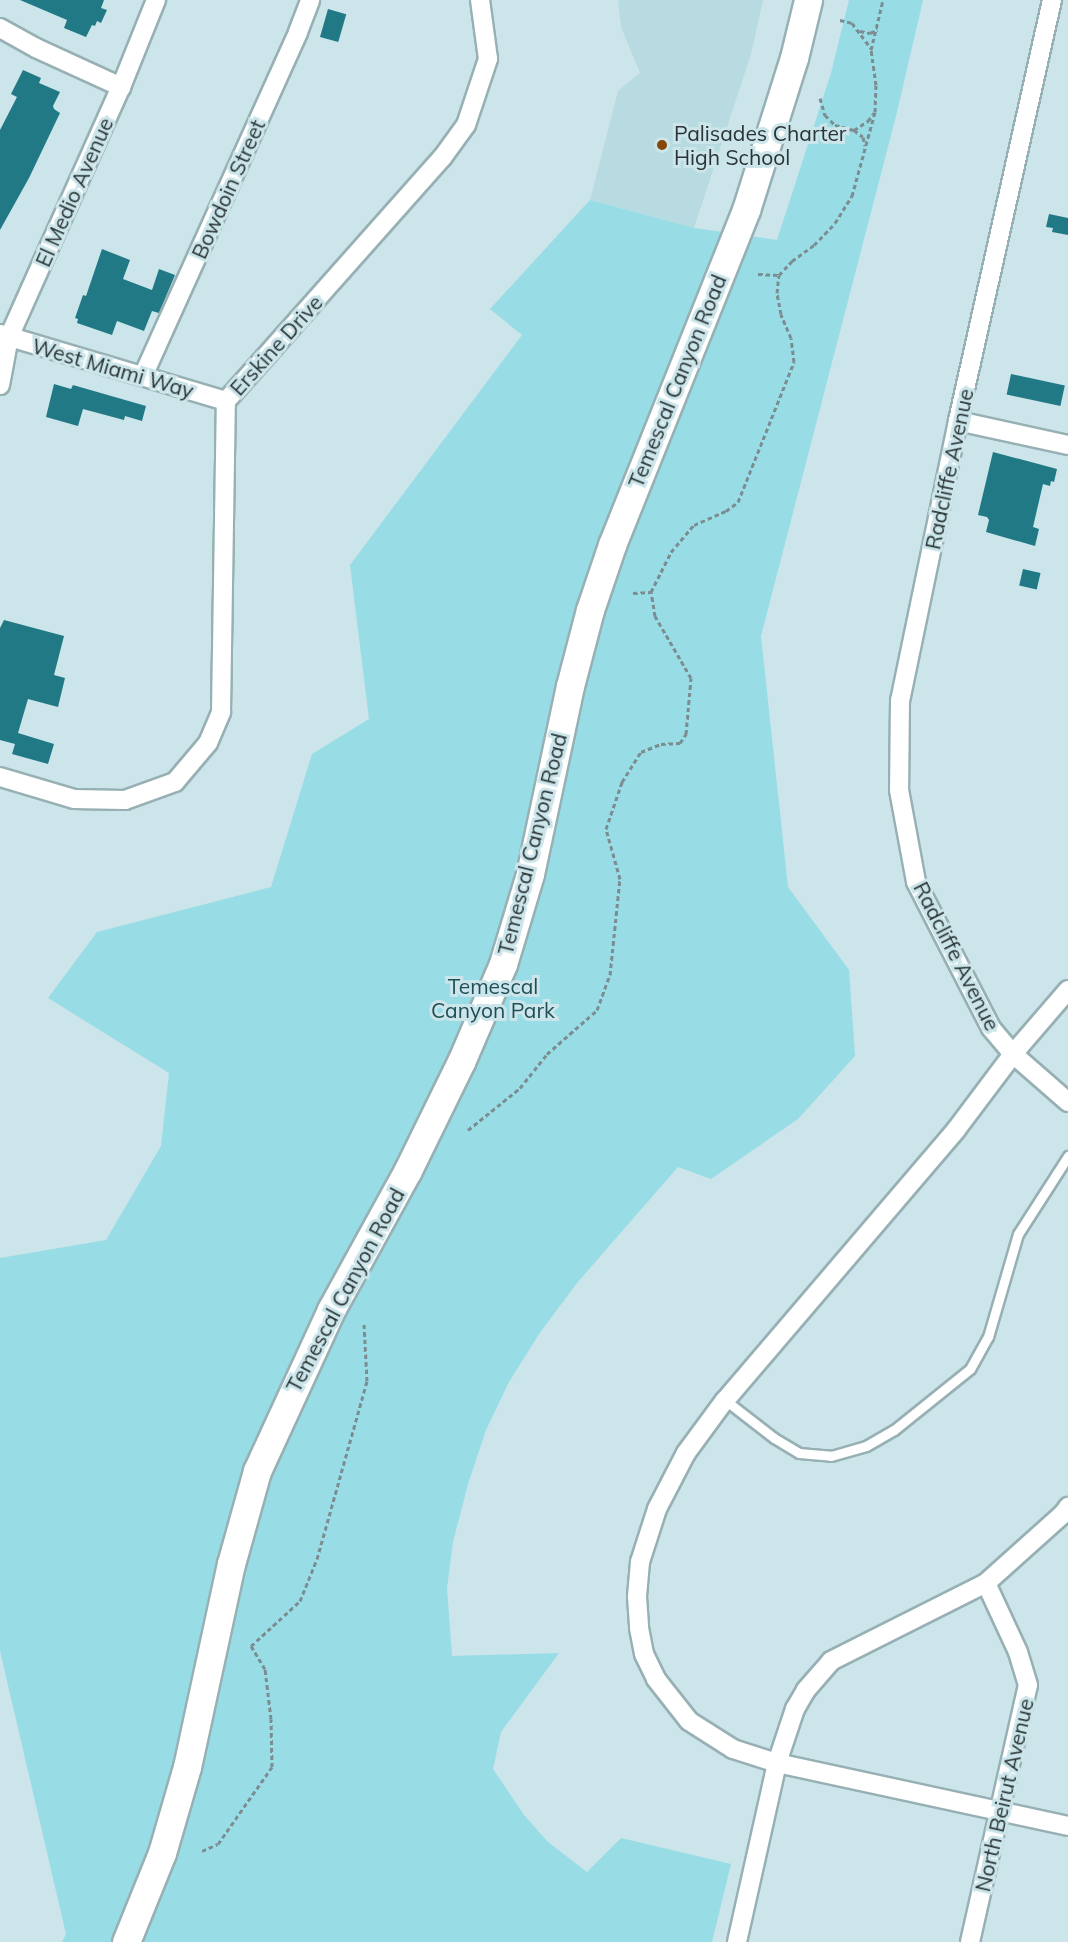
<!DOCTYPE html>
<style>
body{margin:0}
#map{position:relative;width:1068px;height:1942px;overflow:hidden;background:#cbe5ea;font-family:Mulish,sans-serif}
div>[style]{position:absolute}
.built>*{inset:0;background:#b8dbe1}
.green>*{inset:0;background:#98dce6}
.building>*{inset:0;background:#207984;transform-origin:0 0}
.path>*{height:3px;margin-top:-1.5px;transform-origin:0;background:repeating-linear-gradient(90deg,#7b8d90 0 4.5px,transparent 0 7.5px)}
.roads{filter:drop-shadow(2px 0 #97b0b4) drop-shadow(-2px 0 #97b0b4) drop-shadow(0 2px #97b0b4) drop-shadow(0 -2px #97b0b4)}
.service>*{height:9px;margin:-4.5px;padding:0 4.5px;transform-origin:4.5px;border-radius:4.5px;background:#fff}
.minor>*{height:18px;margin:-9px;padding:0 9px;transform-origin:9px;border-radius:9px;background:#fff}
.secondary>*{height:27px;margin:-13.5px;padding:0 13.5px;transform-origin:13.5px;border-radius:13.5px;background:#fff}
.dots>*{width:16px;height:16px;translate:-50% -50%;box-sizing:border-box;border:3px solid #cbe5ea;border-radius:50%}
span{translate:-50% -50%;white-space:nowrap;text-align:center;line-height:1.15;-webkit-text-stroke:6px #cbe5ea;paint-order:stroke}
.poi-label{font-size:21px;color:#2a3435}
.left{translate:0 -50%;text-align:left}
.street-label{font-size:21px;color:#2a3435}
.park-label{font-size:21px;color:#1f4f56}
</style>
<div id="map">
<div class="built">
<i style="clip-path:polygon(618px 0,763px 0,751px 54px,694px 228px,590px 200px,618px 91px,640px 73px,621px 27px)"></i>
</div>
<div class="green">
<i style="clip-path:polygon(849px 0,923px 0,897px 112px,761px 636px,788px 887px,849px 970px,855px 1056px,798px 1119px,711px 1179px,678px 1167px,577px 1283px,539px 1334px,509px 1382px,486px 1430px,468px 1484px,453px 1542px,447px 1588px,452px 1656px,559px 1653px,501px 1732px,493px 1769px,524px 1815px,548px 1842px,587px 1872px,621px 1838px,731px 1864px,712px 1942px,62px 1942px,66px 1934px,0 1651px,0 1258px,106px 1240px,161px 1146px,169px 1073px,48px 998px,97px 932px,271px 887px,312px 754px,369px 719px,350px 565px,522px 335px,490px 309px,590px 200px,694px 228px,777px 240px,831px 73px)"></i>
</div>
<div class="building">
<i style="clip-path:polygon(20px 0,104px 0,101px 8px,107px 10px,101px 23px,97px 21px,95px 26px,92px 25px,86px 37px,64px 28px,67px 20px)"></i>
<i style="left:328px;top:9px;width:19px;height:29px;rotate:16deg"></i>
<i style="clip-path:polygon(23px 70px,41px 78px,39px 83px,60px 92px,53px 106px,54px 109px,60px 113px,29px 178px,0 230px,0 130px,17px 97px,11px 94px)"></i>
<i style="clip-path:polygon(1049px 214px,1068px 218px,1068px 235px,1052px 232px,1053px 228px,1046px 227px)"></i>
<i style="clip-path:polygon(102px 249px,130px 260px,123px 279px,152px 290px,159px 269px,175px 275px,159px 313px,152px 311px,144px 331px,117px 321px,112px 335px,77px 323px,78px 319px,75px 318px,83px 295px,86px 296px)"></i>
<i style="left:1011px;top:374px;width:55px;height:21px;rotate:12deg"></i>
<i style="clip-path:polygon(54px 384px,71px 389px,73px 385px,146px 406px,142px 421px,125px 416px,124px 420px,83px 409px,78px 426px,46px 417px)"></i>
<i style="clip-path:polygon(993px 452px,1057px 469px,1054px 482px,1051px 481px,1050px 486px,1043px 484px,1033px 527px,1039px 529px,1035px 546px,986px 532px,989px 520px,987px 517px,978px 515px)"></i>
<i style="left:1023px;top:569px;width:18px;height:17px;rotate:13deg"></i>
<i style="clip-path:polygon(4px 620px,64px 636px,54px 675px,65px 678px,58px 707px,28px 699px,18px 733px,54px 744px,48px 764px,12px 754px,15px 744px,0 740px,0 628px)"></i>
</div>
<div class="path">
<i style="left:840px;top:20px;width:12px;rotate:14deg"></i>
<i style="left:852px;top:23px;width:31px;rotate:53deg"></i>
<i style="left:860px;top:31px;width:10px;rotate:11deg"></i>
<i style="left:870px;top:33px;width:8px;rotate:-23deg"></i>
<i style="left:820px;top:98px;width:18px;rotate:74deg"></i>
<i style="left:825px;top:115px;width:14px;rotate:45deg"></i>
<i style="left:835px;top:125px;width:20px;rotate:15deg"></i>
<i style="left:854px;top:130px;width:11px;rotate:38deg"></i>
<i style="left:863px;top:137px;width:9px;rotate:77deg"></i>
<i style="left:854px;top:130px;width:17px;rotate:-33deg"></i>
<i style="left:868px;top:121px;width:10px;rotate:-53deg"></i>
<i style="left:758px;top:274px;width:21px;rotate:3deg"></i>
<i style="left:633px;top:593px;width:18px;rotate:-3deg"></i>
<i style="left:468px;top:1130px;width:67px;rotate:-38.9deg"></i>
<i style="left:520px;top:1088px;width:43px;rotate:-51.5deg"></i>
<i style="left:547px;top:1054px;width:67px;rotate:-41.3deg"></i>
<i style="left:597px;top:1010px;width:37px;rotate:-70deg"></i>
<i style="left:610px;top:975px;width:97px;rotate:-84.1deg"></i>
<i style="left:620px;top:879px;width:52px;rotate:-105.6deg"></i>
<i style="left:606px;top:829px;width:50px;rotate:-71.2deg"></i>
<i style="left:622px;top:782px;width:36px;rotate:-58deg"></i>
<i style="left:641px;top:752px;width:22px;rotate:-22deg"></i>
<i style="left:661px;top:744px;width:19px;rotate:-3deg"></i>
<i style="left:680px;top:743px;width:11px;rotate:-56deg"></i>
<i style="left:686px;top:734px;width:56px;rotate:-84.9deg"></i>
<i style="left:691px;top:678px;width:72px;rotate:-120.1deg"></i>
<i style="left:655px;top:616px;width:24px;rotate:-99deg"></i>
<i style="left:651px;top:592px;width:45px;rotate:-63.4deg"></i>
<i style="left:671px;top:552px;width:35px;rotate:-50deg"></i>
<i style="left:694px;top:525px;width:35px;rotate:-24deg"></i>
<i style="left:726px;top:511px;width:15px;rotate:-37deg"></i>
<i style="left:738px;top:502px;width:151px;rotate:-68.2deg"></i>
<i style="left:794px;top:362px;width:24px;rotate:-97deg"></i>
<i style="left:791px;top:338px;width:26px;rotate:-113deg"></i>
<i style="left:781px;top:314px;width:21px;rotate:-101deg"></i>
<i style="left:777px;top:293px;width:18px;rotate:-84deg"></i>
<i style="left:779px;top:275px;width:19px;rotate:-47deg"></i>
<i style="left:792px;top:261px;width:27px;rotate:-36deg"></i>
<i style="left:814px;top:245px;width:30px;rotate:-46deg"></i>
<i style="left:835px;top:223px;width:32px;rotate:-58deg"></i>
<i style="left:852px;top:196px;width:87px;rotate:-74.7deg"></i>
<i style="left:875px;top:112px;width:27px;rotate:-88deg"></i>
<i style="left:876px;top:85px;width:35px;rotate:-98deg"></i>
<i style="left:871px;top:50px;width:51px;rotate:-76.5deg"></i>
<i style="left:202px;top:1851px;width:17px;rotate:-24deg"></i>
<i style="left:218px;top:1844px;width:94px;rotate:-55deg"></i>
<i style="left:272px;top:1767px;width:48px;rotate:-91.2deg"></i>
<i style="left:271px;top:1719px;width:50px;rotate:-96.8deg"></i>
<i style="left:265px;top:1669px;width:27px;rotate:-121deg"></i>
<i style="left:251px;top:1646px;width:67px;rotate:-42.6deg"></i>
<i style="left:300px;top:1601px;width:45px;rotate:-68deg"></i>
<i style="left:317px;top:1559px;width:185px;rotate:-74.3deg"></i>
<i style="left:367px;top:1381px;width:58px;rotate:-93deg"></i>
</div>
<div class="roads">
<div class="service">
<i style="left:725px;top:1400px;width:62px;rotate:37.8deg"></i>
<i style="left:774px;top:1438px;width:29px;rotate:31deg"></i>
<i style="left:799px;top:1453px;width:32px;rotate:5deg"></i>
<i style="left:831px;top:1456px;width:36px;rotate:-16deg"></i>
<i style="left:866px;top:1446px;width:32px;rotate:-30deg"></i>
<i style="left:894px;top:1430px;width:97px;rotate:-38.8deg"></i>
<i style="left:970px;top:1369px;width:37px;rotate:-61deg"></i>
<i style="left:988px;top:1337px;width:107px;rotate:-73.8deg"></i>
<i style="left:1018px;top:1234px;width:93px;rotate:-57.3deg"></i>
</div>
<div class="minor">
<i style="left:1052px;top:0;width:431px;rotate:102.6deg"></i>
<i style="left:958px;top:421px;width:285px;rotate:101.7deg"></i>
<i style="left:900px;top:700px;width:90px;rotate:90.6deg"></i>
<i style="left:899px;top:790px;width:94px;rotate:79.5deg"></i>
<i style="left:916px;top:882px;width:164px;rotate:62.8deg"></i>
<i style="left:991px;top:1028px;width:34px;rotate:50deg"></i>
<i style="left:1013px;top:1054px;width:73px;rotate:41.1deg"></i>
<i style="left:0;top:28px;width:41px;rotate:29.1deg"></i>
<i style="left:36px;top:48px;width:94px;rotate:24.6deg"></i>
<i style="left:0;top:334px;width:236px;rotate:16.5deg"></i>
<i style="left:143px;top:376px;width:377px;rotate:-65.7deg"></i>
<i style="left:298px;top:32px;width:34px;rotate:-69deg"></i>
<i style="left:0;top:385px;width:49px;rotate:-79.4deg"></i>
<i style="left:9px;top:337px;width:274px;rotate:-65.9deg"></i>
<i style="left:121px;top:87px;width:94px;rotate:-68.1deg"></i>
<i style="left:958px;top:421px;width:113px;rotate:12.3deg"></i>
<i style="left:0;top:777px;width:77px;rotate:16.6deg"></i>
<i style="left:74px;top:799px;width:51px;rotate:1.1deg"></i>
<i style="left:125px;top:800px;width:53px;rotate:-19.8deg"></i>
<i style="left:175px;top:782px;width:51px;rotate:-49.8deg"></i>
<i style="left:208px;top:743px;width:34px;rotate:-67deg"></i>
<i style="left:221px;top:712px;width:311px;rotate:-89.1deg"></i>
<i style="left:226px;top:401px;width:325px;rotate:-48.4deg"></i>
<i style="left:442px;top:158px;width:41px;rotate:-54deg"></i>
<i style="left:466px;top:125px;width:70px;rotate:-71.6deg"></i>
<i style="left:488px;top:59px;width:60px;rotate:-97.7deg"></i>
<i style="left:1068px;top:990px;width:84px;rotate:130.7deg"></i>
<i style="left:1013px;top:1054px;width:95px;rotate:126.9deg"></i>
<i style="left:956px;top:1130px;width:355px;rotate:130.5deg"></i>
<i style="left:725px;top:1400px;width:66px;rotate:126.3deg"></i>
<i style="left:686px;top:1453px;width:63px;rotate:117.4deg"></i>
<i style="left:657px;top:1509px;width:56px;rotate:107.8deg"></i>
<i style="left:640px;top:1562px;width:35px;rotate:95deg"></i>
<i style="left:637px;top:1597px;width:31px;rotate:86deg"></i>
<i style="left:639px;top:1628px;width:26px;rotate:79deg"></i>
<i style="left:644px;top:1654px;width:28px;rotate:64deg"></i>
<i style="left:656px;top:1679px;width:53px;rotate:51.8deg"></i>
<i style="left:689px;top:1721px;width:52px;rotate:32.5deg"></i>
<i style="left:733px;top:1749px;width:46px;rotate:17.7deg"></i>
<i style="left:777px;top:1763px;width:298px;rotate:12.2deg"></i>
<i style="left:737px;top:1942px;width:183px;rotate:-77.4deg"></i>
<i style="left:777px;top:1763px;width:57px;rotate:-71.6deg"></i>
<i style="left:795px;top:1709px;width:22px;rotate:-60deg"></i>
<i style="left:806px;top:1690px;width:38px;rotate:-49deg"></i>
<i style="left:831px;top:1661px;width:174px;rotate:-26.7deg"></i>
<i style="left:986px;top:1583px;width:103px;rotate:-41.9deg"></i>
<i style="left:1063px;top:1514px;width:9px;rotate:-54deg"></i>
<i style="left:970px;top:1942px;width:263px;rotate:-77.3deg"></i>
<i style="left:1028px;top:1685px;width:34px;rotate:-107deg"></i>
<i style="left:1018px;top:1652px;width:76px;rotate:-114.9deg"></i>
</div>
<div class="secondary">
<i style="left:126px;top:1942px;width:96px;rotate:-68deg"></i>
<i style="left:162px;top:1853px;width:90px;rotate:-73.8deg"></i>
<i style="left:187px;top:1767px;width:208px;rotate:-77.8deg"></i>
<i style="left:231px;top:1564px;width:97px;rotate:-74.4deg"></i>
<i style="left:257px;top:1471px;width:177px;rotate:-65.3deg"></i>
<i style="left:331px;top:1310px;width:158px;rotate:-61.2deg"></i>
<i style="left:407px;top:1172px;width:123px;rotate:-63.9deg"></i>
<i style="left:461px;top:1062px;width:107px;rotate:-66.8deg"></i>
<i style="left:503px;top:964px;width:94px;rotate:-73.3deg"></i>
<i style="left:530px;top:874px;width:192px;rotate:-78deg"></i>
<i style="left:570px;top:686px;width:79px;rotate:-75.3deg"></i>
<i style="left:590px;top:610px;width:69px;rotate:-71.3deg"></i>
<i style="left:612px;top:545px;width:361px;rotate:-68.2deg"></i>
<i style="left:746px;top:210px;width:159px;rotate:-72.5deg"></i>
<i style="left:794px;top:58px;width:60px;rotate:-76.4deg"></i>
</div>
</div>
<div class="dots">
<i style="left:662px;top:145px;background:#864808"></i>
</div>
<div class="poi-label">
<span class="left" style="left:674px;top:145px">Palisades Charter<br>High School</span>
</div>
<div class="street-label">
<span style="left:228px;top:189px;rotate:-66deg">Bowdoin Street</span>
<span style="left:74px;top:192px;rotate:-66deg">El Medio Avenue</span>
<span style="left:276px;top:345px;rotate:-48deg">Erskine Drive</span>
<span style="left:113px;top:368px;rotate:16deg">West Miami Way</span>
<span style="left:677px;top:381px;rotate:-68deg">Temescal Canyon Road</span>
<span style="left:949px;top:469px;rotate:-78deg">Radcliffe Avenue</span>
<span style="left:532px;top:844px;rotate:-76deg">Temescal Canyon Road</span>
<span style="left:957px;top:956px;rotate:63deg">Radcliffe Avenue</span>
<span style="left:345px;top:1290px;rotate:-62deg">Temescal Canyon Road</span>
<span style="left:1004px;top:1795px;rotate:-77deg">North Beirut Avenue</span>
</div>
<div class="park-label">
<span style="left:493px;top:998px">Temescal<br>Canyon Park</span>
</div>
</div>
